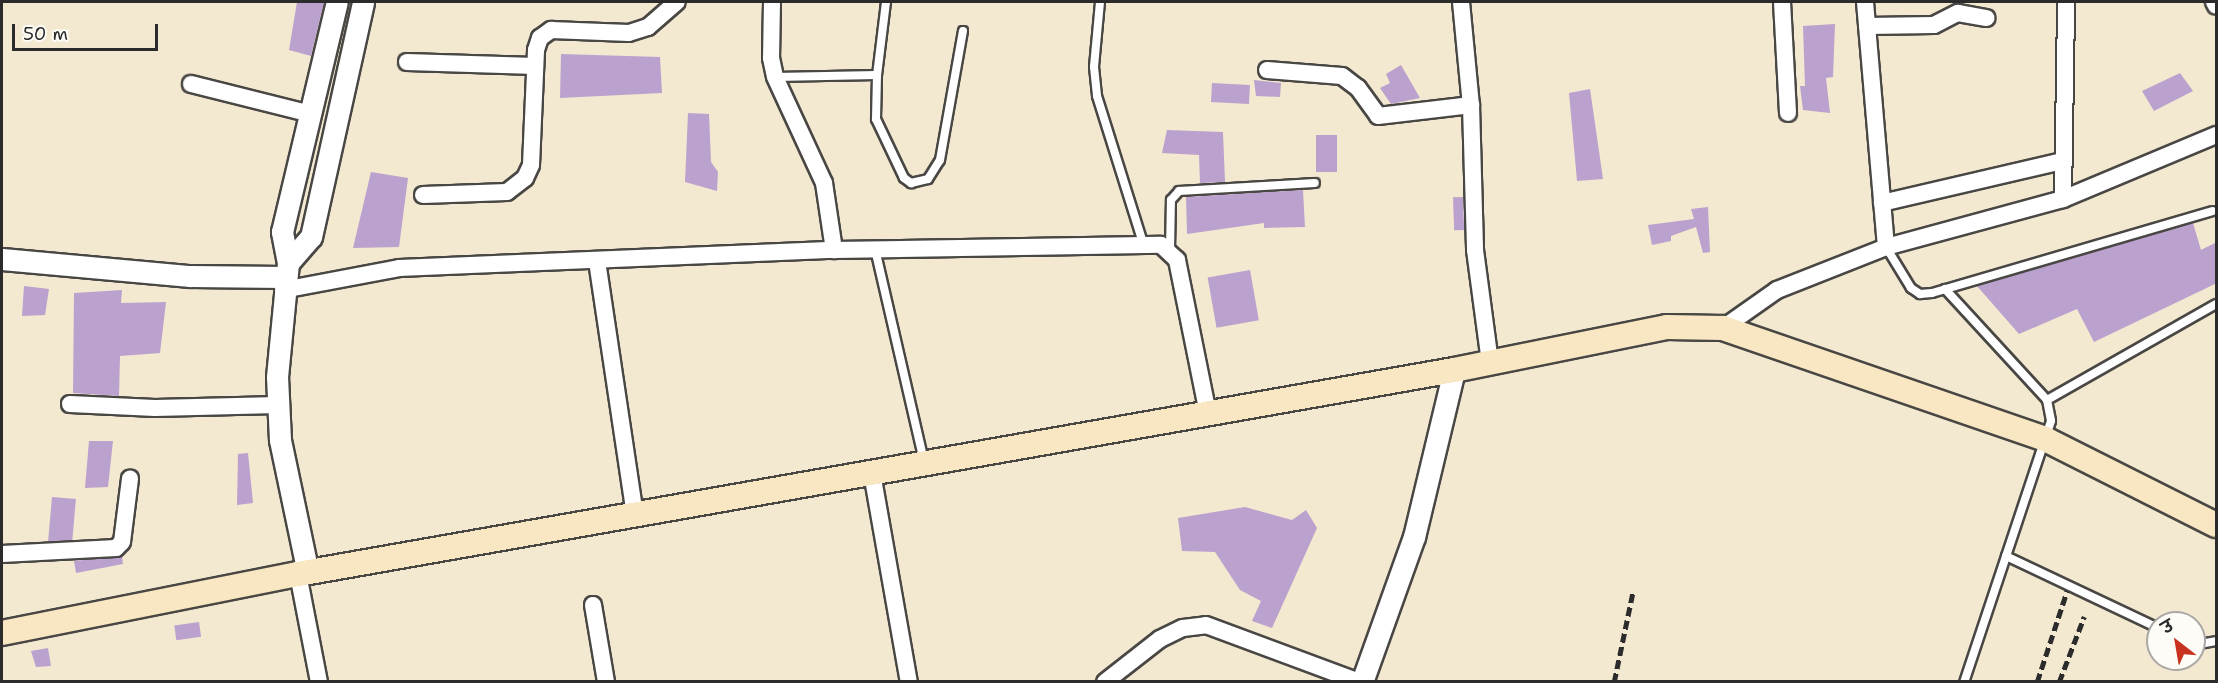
<!DOCTYPE html>
<meta charset="utf-8">
<style>
body{margin:0}
#map{position:relative;width:2218px;height:683px;overflow:hidden;background:#f3e8d0;font-family:"Shantell Sans","Playpen Sans Deva",sans-serif}
div>[style]{position:absolute}
.building>*{inset:0;background:#bba1ce;transform-origin:0 0}
.roads{filter:drop-shadow(2px 0 #494744) drop-shadow(-2px 0 #494744) drop-shadow(0 2px #494744) drop-shadow(0 -2px #494744)}
.service>*{height:8px;margin:-4px;padding:0 4px;transform-origin:4px;border-radius:4px;background:#fff}
.minor>*{height:16px;margin:-8px;padding:0 8px;transform-origin:8px;border-radius:8px;background:#fff}
.tertiary>*{height:21px;margin:-10.5px;padding:0 10.5px;transform-origin:10.5px;border-radius:10.5px;background:#fff}
.secondary>*{height:24px;margin:-12px;padding:0 12px;transform-origin:12px;border-radius:12px;background:#f9e7c3}
.rail>*{height:4.5px;margin-top:-2.25px;transform-origin:0;background:repeating-linear-gradient(90deg,#2b2b2b 0 9px,transparent 0 13.5px)}
span{translate:-50% -50%;white-space:nowrap;text-align:center;line-height:1.15;-webkit-text-stroke:4.5px #fdfcf7;paint-order:stroke}
.frame{position:absolute;inset:0;border:3px solid #2b2b2b;pointer-events:none}
.north{position:absolute;left:2146px;top:611px;width:60px;height:60px;box-sizing:border-box;background:#fdfcf7;border:2px solid #a9a8a5;border-radius:50%;rotate:329deg;font-size:16px;font-weight:700;line-height:24px;text-align:center;color:#2b2b2b}
.north::after{content:'';display:block;margin:auto;width:21px;height:27px;background:#c8321e;clip-path:polygon(50% 0,100% 100%,50% 72%,0 100%)}
.scale{position:absolute;left:12px;top:24px;width:146px;height:27px;box-sizing:border-box;border:3px solid #2b2b2b;border-top:0;padding-left:8px;font-size:18px;line-height:21px;white-space:nowrap;color:#2b2b2b;-webkit-text-stroke:4px #fdfcf7;paint-order:stroke}
</style>
<div id="map">
<div class="building">
<i style="clip-path:polygon(297px 2px,324px 2px,311px 56px,289px 50px)"></i>
<i style="clip-path:polygon(1835px 24px,1833px 77px,1826px 78px,1830px 113px,1803px 110px,1800px 86px,1805px 86px,1803px 26px)"></i>
<i style="clip-path:polygon(561px 54px,660px 57px,662px 93px,560px 98px)"></i>
<i style="clip-path:polygon(1401px 65px,1420px 98px,1391px 104px,1380px 88px,1390px 83px,1386px 74px)"></i>
<i style="clip-path:polygon(2180px 73px,2193px 91px,2154px 111px,2142px 91px)"></i>
<i style="clip-path:polygon(1254px 80px,1281px 83px,1280px 97px,1256px 96px)"></i>
<i style="left:1212px;top:83px;width:38px;height:19px;rotate:3deg"></i>
<i style="clip-path:polygon(1590px 89px,1603px 179px,1577px 181px,1569px 93px)"></i>
<i style="clip-path:polygon(688px 113px,709px 114px,711px 162px,718px 172px,717px 191px,685px 182px)"></i>
<i style="clip-path:polygon(1167px 130px,1223px 132px,1225px 182px,1200px 183px,1199px 155px,1162px 153px)"></i>
<i style="left:1316px;top:135px;width:21px;height:37px"></i>
<i style="clip-path:polygon(371px 172px,408px 178px,399px 247px,353px 248px)"></i>
<i style="clip-path:polygon(1303px 190px,1305px 227px,1264px 228px,1264px 223px,1187px 234px,1186px 197px)"></i>
<i style="left:1463px;top:197px;width:33px;height:10px;rotate:88deg"></i>
<i style="clip-path:polygon(1708px 207px,1710px 252px,1703px 253px,1696px 227px,1671px 236px,1671px 241px,1652px 245px,1648px 225px,1694px 219px,1691px 209px)"></i>
<i style="clip-path:polygon(2193px 223px,2201px 250px,2217px 242px,2217px 283px,2094px 342px,2077px 309px,2019px 334px,1977px 286px)"></i>
<i style="left:1250px;top:270px;width:51px;height:43px;rotate:80deg"></i>
<i style="clip-path:polygon(24px 286px,49px 289px,45px 315px,22px 316px)"></i>
<i style="clip-path:polygon(122px 290px,121px 303px,166px 302px,160px 353px,120px 356px,119px 396px,73px 393px,74px 293px)"></i>
<i style="clip-path:polygon(89px 441px,113px 441px,108px 487px,85px 488px)"></i>
<i style="clip-path:polygon(248px 453px,253px 503px,237px 505px,238px 454px)"></i>
<i style="left:52px;top:497px;width:24px;height:44px;rotate:5deg"></i>
<i style="clip-path:polygon(1245px 507px,1292px 520px,1306px 510px,1317px 528px,1272px 628px,1252px 621px,1261px 601px,1240px 590px,1215px 552px,1182px 551px,1178px 518px)"></i>
<i style="clip-path:polygon(122px 556px,123px 564px,76px 573px,74px 561px)"></i>
<i style="left:199px;top:622px;width:15px;height:25px;rotate:82deg"></i>
<i style="clip-path:polygon(48px 648px,51px 666px,36px 667px,31px 651px)"></i>
</div>
<div class="roads">
<div class="service">
<i style="left:886px;top:2px;width:74px;rotate:97deg"></i>
<i style="left:877px;top:75px;width:44px;rotate:91.3deg"></i>
<i style="left:876px;top:119px;width:65px;rotate:64.6deg"></i>
<i style="left:904px;top:178px;width:9px;rotate:36deg"></i>
<i style="left:911px;top:183px;width:17px;rotate:-13deg"></i>
<i style="left:928px;top:179px;width:22px;rotate:-58deg"></i>
<i style="left:940px;top:160px;width:131px;rotate:-79.9deg"></i>
<i style="left:1100px;top:2px;width:65px;rotate:95.3deg"></i>
<i style="left:1094px;top:67px;width:29px;rotate:84deg"></i>
<i style="left:1097px;top:96px;width:154px;rotate:72.6deg"></i>
<i style="left:775px;top:77px;width:102px;rotate:-1.1deg"></i>
<i style="left:1886px;top:247px;width:48px;rotate:58.6deg"></i>
<i style="left:1911px;top:288px;width:11px;rotate:34deg"></i>
<i style="left:1920px;top:294px;width:12px;rotate:-5deg"></i>
<i style="left:1932px;top:293px;width:292px;rotate:-16.3deg"></i>
<i style="left:875px;top:249px;width:219px;rotate:77deg"></i>
<i style="left:1170px;top:250px;width:50px;rotate:-88.9deg"></i>
<i style="left:1171px;top:200px;width:12px;rotate:-48deg"></i>
<i style="left:1179px;top:191px;width:136px;rotate:-3.4deg"></i>
<i style="left:1945px;top:289px;width:151px;rotate:47.4deg"></i>
<i style="left:2047px;top:400px;width:21px;rotate:79deg"></i>
<i style="left:2051px;top:421px;width:275px;rotate:108.4deg"></i>
<i style="left:2047px;top:400px;width:194px;rotate:-29.6deg"></i>
<i style="left:2006px;top:556px;width:168px;rotate:25.3deg"></i>
<i style="left:2194px;top:645px;width:22px;rotate:-10deg"></i>
</div>
<div class="minor">
<i style="left:772px;top:2px;width:56px;rotate:91deg"></i>
<i style="left:771px;top:58px;width:19px;rotate:78deg"></i>
<i style="left:775px;top:77px;width:117px;rotate:65.2deg"></i>
<i style="left:824px;top:183px;width:68px;rotate:81.5deg"></i>
<i style="left:1461px;top:2px;width:103px;rotate:84.5deg"></i>
<i style="left:1471px;top:105px;width:145px;rotate:88.4deg"></i>
<i style="left:1475px;top:250px;width:114px;rotate:82.4deg"></i>
<i style="left:1782px;top:2px;width:111px;rotate:86.9deg"></i>
<i style="left:1865px;top:2px;width:246px;rotate:85.1deg"></i>
<i style="left:2214px;top:2px;width:4px;rotate:63deg"></i>
<i style="left:1867px;top:26px;width:67px;rotate:-0.9deg"></i>
<i style="left:1934px;top:25px;width:27px;rotate:-27deg"></i>
<i style="left:1958px;top:13px;width:29px;rotate:10deg"></i>
<i style="left:407px;top:62px;width:128px;rotate:1.8deg"></i>
<i style="left:1267px;top:70px;width:75px;rotate:4.6deg"></i>
<i style="left:1342px;top:76px;width:20px;rotate:37deg"></i>
<i style="left:1358px;top:88px;width:34px;rotate:54deg"></i>
<i style="left:1378px;top:116px;width:94px;rotate:-6.7deg"></i>
<i style="left:191px;top:84px;width:124px;rotate:14deg"></i>
<i style="left:423px;top:195px;width:84px;rotate:-2deg"></i>
<i style="left:507px;top:192px;width:23px;rotate:-38deg"></i>
<i style="left:525px;top:178px;width:14px;rotate:-65deg"></i>
<i style="left:531px;top:165px;width:115px;rotate:-87.5deg"></i>
<i style="left:536px;top:50px;width:13px;rotate:-72deg"></i>
<i style="left:540px;top:38px;width:14px;rotate:-36deg"></i>
<i style="left:551px;top:30px;width:78px;rotate:2.2deg"></i>
<i style="left:629px;top:33px;width:20px;rotate:-18deg"></i>
<i style="left:648px;top:27px;width:38px;rotate:-41deg"></i>
<i style="left:2063px;top:199px;width:197px;rotate:-89.1deg"></i>
<i style="left:1882px;top:203px;width:186px;rotate:-13.1deg"></i>
<i style="left:597px;top:261px;width:257px;rotate:81.5deg"></i>
<i style="left:283px;top:290px;width:118px;rotate:-10.7deg"></i>
<i style="left:399px;top:268px;width:435px;rotate:-2.4deg"></i>
<i style="left:834px;top:250px;width:327px;rotate:-0.9deg"></i>
<i style="left:1161px;top:245px;width:22px;rotate:43deg"></i>
<i style="left:1177px;top:260px;width:157px;rotate:78.6deg"></i>
<i style="left:1723px;top:328px;width:66px;rotate:-35.1deg"></i>
<i style="left:1777px;top:290px;width:117px;rotate:-21.5deg"></i>
<i style="left:1886px;top:247px;width:183px;rotate:-15.2deg"></i>
<i style="left:2063px;top:199px;width:166px;rotate:-22.7deg"></i>
<i style="left:70px;top:404px;width:85px;rotate:2.7deg"></i>
<i style="left:155px;top:408px;width:123px;rotate:-1.4deg"></i>
<i style="left:872px;top:473px;width:212px;rotate:80deg"></i>
<i style="left:2px;top:554px;width:114px;rotate:-3deg"></i>
<i style="left:116px;top:548px;width:8px;rotate:-45deg"></i>
<i style="left:122px;top:542px;width:64px;rotate:-82.8deg"></i>
<i style="left:298px;top:574px;width:110px;rotate:79deg"></i>
<i style="left:593px;top:605px;width:78px;rotate:80.4deg"></i>
<i style="left:1105px;top:682px;width:70px;rotate:-38deg"></i>
<i style="left:1160px;top:639px;width:25px;rotate:-26deg"></i>
<i style="left:1183px;top:628px;width:23px;rotate:-7deg"></i>
<i style="left:1206px;top:625px;width:163px;rotate:20.4deg"></i>
</div>
<div class="tertiary">
<i style="left:2px;top:259px;width:189px;rotate:5.2deg"></i>
<i style="left:190px;top:276px;width:94px;rotate:0.6deg"></i>
<i style="left:288px;top:263px;width:35px;rotate:-49deg"></i>
<i style="left:311px;top:237px;width:241px;rotate:-77.5deg"></i>
<i style="left:308px;top:573px;width:136px;rotate:-101.9deg"></i>
<i style="left:280px;top:440px;width:63px;rotate:-92.7deg"></i>
<i style="left:277px;top:377px;width:115px;rotate:-84.5deg"></i>
<i style="left:288px;top:263px;width:32px;rotate:-101deg"></i>
<i style="left:282px;top:232px;width:236px;rotate:-76.6deg"></i>
<i style="left:1362px;top:682px;width:154px;rotate:-70.3deg"></i>
<i style="left:1414px;top:537px;width:172px;rotate:-76.5deg"></i>
</div>
<div class="secondary">
<i style="left:2px;top:633px;width:302px;rotate:-11.3deg"></i>
<i style="left:298px;top:574px;width:1174px;rotate:-10.01deg"></i>
<i style="left:1454px;top:370px;width:217px;rotate:-11.4deg"></i>
<i style="left:1667px;top:327px;width:56px;rotate:1deg"></i>
<i style="left:1723px;top:328px;width:341px;rotate:19deg"></i>
<i style="left:2045px;top:439px;width:191px;rotate:26.7deg"></i>
</div>
</div>
<div class="rail">
<i style="left:1614px;top:682px;width:93px;rotate:-78.2deg"></i>
<i style="left:2037px;top:682px;width:96px;rotate:-71.8deg"></i>
<i style="left:2059px;top:682px;width:70px;rotate:-69deg"></i>
</div>
<div class="frame"></div>
<div class="north">उ</div>
<div class="scale">50 m</div>
</div>
